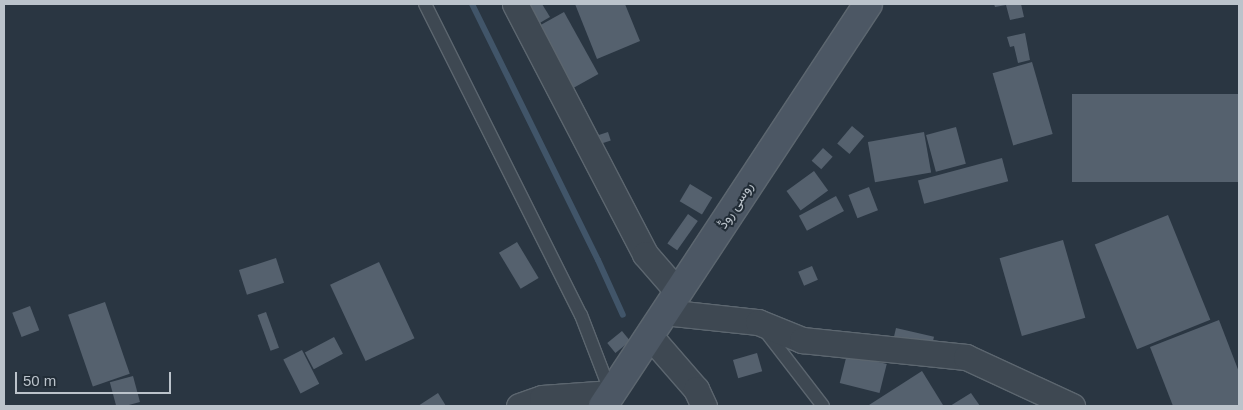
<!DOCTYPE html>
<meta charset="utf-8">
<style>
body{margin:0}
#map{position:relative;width:1243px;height:410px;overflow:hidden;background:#2a3642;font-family:Arial,Vazirmatn,sans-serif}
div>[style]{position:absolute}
.stream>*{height:6px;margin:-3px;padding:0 3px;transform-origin:3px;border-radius:3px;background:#415569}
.building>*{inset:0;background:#55616e;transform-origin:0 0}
.roads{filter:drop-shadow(1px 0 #5c666f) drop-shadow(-1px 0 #5c666f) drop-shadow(0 1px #5c666f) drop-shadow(0 -1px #5c666f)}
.service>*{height:12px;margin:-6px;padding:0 6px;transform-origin:6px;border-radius:6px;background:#3e4852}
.minor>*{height:25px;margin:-12.5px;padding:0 12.5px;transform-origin:12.5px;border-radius:12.5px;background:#3e4852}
.secondary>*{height:28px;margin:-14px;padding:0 14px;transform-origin:14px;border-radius:14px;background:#4c5764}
span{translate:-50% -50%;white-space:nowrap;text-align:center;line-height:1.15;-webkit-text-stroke:4px #222d37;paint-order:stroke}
.street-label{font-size:14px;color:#bbc3cb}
.frame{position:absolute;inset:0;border:5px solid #bbc3cb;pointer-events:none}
.scale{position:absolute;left:15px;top:372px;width:156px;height:22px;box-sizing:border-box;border:2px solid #bbc3cb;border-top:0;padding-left:6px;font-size:15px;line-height:18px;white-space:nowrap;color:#bbc3cb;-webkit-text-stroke:4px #222d37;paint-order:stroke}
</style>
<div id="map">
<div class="stream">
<i style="left:472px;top:4px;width:285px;rotate:63.8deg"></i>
<i style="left:598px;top:260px;width:60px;rotate:65.6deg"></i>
</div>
<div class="building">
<i style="clip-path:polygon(517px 4px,542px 4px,550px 17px,531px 28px)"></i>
<i style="clip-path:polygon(575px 4px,625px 4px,640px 41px,597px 59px)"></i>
<i style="clip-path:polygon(994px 4px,1021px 4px,1024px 17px,1010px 20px,1006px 5px,995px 7px)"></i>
<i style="left:564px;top:12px;width:71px;height:38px;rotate:61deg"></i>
<i style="clip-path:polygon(1025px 33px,1030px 60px,1018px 63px,1014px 46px,1010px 47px,1007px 37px)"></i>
<i style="left:1032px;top:62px;width:75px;height:41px;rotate:74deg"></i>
<i style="left:1239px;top:94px;width:88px;height:167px;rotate:90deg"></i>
<i style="left:852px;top:126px;width:16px;height:23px;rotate:40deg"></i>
<i style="left:956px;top:127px;width:38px;height:31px;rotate:75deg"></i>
<i style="left:608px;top:132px;width:9px;height:21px;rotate:72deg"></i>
<i style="left:924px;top:132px;width:41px;height:57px;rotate:80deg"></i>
<i style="left:823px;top:148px;width:13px;height:17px;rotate:42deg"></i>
<i style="left:1002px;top:158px;width:24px;height:87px;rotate:75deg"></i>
<i style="left:814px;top:171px;width:24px;height:34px;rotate:54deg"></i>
<i style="left:690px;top:184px;width:26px;height:20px;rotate:31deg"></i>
<i style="left:869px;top:187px;width:25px;height:22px;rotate:69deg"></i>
<i style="left:836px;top:196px;width:17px;height:42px;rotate:62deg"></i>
<i style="left:688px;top:214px;width:12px;height:36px;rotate:35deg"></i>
<i style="left:1168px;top:215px;width:113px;height:79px;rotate:68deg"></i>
<i style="left:1063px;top:240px;width:81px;height:66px;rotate:74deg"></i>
<i style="left:517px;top:242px;width:42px;height:21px;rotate:59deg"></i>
<i style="left:276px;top:258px;width:26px;height:39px;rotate:72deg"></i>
<i style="left:379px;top:262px;width:84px;height:54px;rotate:65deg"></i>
<i style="left:812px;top:266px;width:15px;height:15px;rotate:67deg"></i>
<i style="left:105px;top:302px;width:76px;height:39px;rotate:71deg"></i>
<i style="left:30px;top:306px;width:26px;height:19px;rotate:69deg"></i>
<i style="left:266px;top:312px;width:38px;height:9px;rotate:70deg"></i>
<i style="clip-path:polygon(1219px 320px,1239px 372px,1239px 406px,1173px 406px,1150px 347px)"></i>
<i style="left:896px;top:328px;width:39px;height:15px;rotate:13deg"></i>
<i style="left:622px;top:331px;width:13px;height:19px;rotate:51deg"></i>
<i style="left:334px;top:337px;width:19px;height:33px;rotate:62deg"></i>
<i style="left:302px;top:350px;width:38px;height:21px;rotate:63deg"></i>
<i style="left:757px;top:353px;width:19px;height:25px;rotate:74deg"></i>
<i style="left:847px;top:354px;width:41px;height:30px;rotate:14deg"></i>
<i style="clip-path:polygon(922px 371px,943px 405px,869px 406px,869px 405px)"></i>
<i style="left:133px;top:376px;width:27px;height:24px;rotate:75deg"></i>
<i style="clip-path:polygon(438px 393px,446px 406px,418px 406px)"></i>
<i style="clip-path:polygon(971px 393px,980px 406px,950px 406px)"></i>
</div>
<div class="roads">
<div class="service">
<i style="left:425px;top:4px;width:348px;rotate:63.4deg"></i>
<i style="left:581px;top:315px;width:84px;rotate:69deg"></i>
<i style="left:763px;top:328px;width:98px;rotate:52.4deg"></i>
</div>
<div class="minor">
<i style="left:515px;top:4px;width:282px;rotate:62.5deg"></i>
<i style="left:645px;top:254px;width:50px;rotate:49deg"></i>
<i style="left:664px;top:312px;width:95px;rotate:6.1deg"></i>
<i style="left:758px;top:322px;width:48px;rotate:22.2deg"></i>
<i style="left:802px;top:340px;width:165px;rotate:5.9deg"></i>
<i style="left:966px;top:357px;width:117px;rotate:24.8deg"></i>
<i style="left:649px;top:335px;width:72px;rotate:49deg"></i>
<i style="left:696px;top:389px;width:19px;rotate:65deg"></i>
<i style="left:519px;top:406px;width:24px;rotate:-19deg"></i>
<i style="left:542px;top:398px;width:70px;rotate:-4.1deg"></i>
</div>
<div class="secondary">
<i style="left:603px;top:406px;width:481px;rotate:-56.6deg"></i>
</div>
</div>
<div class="street-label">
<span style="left:735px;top:205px;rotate:-57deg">روسی روڈ</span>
</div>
<div class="frame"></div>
<div class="scale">50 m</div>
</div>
